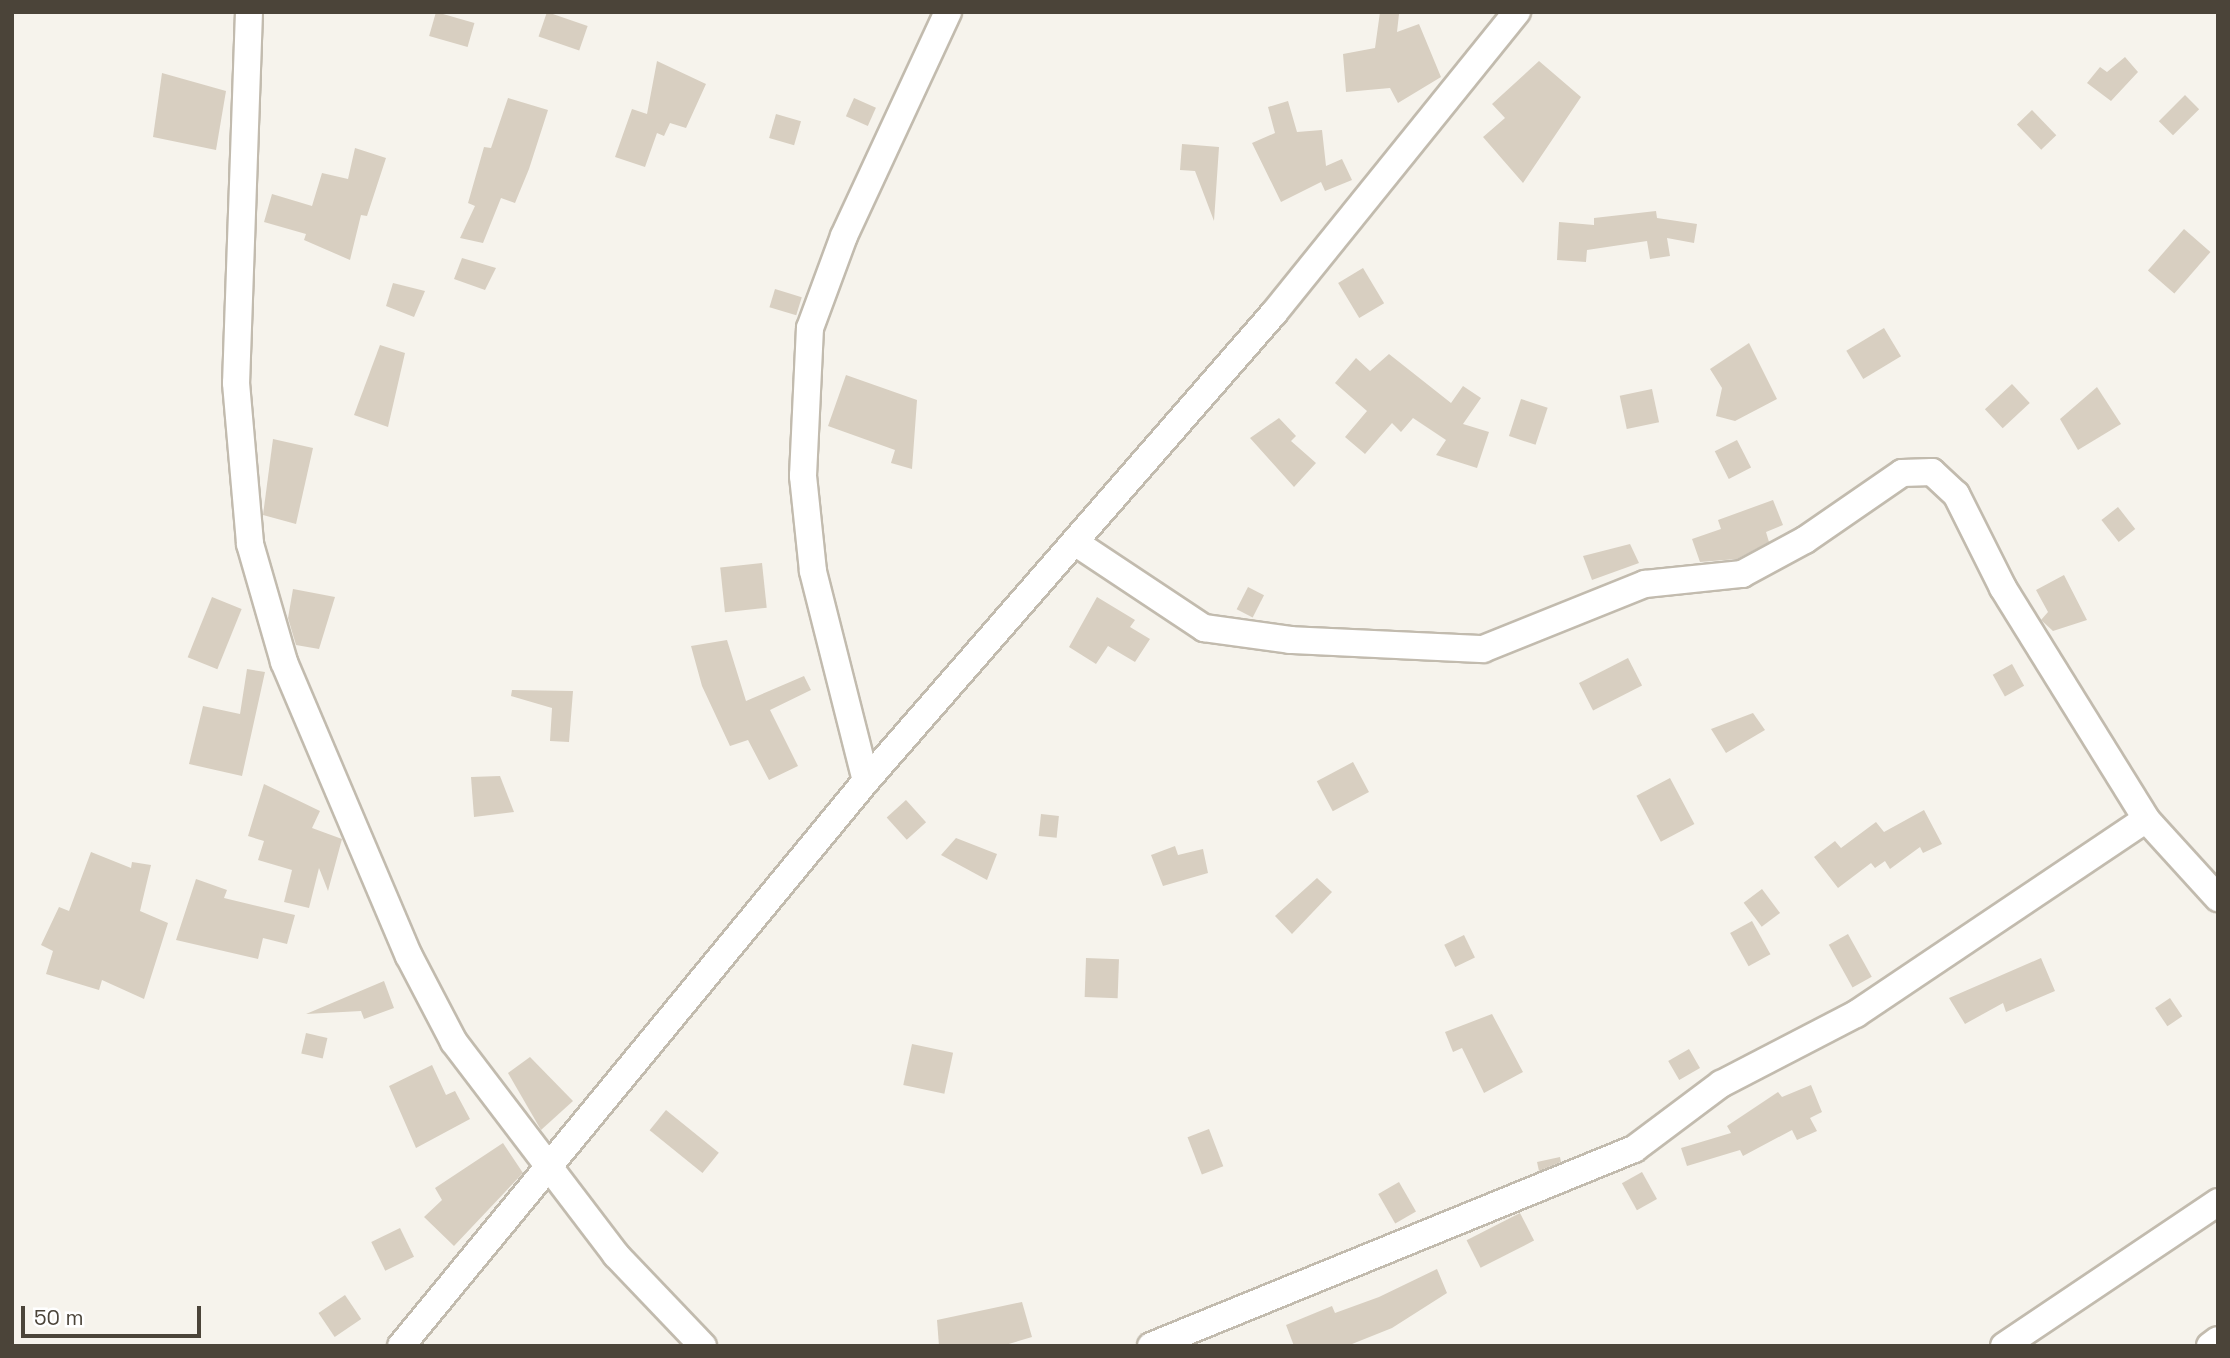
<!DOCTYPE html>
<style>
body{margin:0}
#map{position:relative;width:2230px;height:1358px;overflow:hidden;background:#f6f3ec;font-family:"Space Grotesk",sans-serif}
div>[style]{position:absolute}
.building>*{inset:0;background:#d8cfc1;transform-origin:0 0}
.roads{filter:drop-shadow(2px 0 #c2bbae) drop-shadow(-2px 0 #c2bbae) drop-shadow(0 2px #c2bbae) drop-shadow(0 -2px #c2bbae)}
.minor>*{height:26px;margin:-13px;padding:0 13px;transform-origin:13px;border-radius:13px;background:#fff}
span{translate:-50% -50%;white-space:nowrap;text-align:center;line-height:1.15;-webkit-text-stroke:7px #fff;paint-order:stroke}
.frame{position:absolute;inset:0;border:14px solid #4b4439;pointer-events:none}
.scale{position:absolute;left:21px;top:1306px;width:180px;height:32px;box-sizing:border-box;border:4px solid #4b4439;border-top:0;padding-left:9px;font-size:21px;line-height:24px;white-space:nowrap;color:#4b4439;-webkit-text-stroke:5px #fff;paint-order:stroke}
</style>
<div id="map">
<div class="building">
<i style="left:436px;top:12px;width:40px;height:25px;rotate:16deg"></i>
<i style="left:547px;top:12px;width:43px;height:26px;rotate:19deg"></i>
<i style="clip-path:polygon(1380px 12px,1399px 14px,1397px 32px,1419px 24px,1441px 77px,1398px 103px,1390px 88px,1346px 92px,1343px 54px,1375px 48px)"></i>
<i style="clip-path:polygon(2125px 57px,2138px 72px,2111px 101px,2087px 83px,2100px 67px,2107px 72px)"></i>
<i style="clip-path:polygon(657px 61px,706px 84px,686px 128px,670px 123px,664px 136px,657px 133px,645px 167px,615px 157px,632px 109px,647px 114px)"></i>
<i style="clip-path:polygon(1539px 61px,1581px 97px,1523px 183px,1483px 137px,1505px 118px,1492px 104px)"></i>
<i style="clip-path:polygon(162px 73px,226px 91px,216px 150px,153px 137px)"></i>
<i style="left:2185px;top:95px;width:20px;height:37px;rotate:45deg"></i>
<i style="clip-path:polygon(508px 98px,548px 110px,529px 169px,515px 203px,501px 198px,483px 243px,460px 238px,475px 206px,468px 203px,484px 147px,491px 148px)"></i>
<i style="left:854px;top:98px;width:24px;height:20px;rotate:24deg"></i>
<i style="clip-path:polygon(1288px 101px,1297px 132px,1322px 130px,1326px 166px,1342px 159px,1352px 180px,1325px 191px,1321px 182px,1281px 202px,1252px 143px,1275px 133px,1268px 107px)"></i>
<i style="left:2032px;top:110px;width:35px;height:21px;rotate:46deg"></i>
<i style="left:776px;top:114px;width:26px;height:25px;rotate:16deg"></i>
<i style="clip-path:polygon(1182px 144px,1219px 147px,1214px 221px,1195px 171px,1180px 170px)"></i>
<i style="clip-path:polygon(355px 148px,386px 158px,367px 216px,361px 215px,350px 260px,304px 240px,306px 234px,264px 222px,272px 194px,312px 206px,322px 173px,348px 179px)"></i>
<i style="clip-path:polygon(1656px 211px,1657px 218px,1697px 224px,1694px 243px,1667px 238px,1670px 256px,1650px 259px,1647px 241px,1587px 250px,1586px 262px,1557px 260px,1559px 222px,1594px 225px,1594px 218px)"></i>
<i style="left:2184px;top:229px;width:35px;height:55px;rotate:41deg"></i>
<i style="clip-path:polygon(462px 258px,496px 268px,485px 290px,454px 279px)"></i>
<i style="left:1363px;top:268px;width:41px;height:29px;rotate:59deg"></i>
<i style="clip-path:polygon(393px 283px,425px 291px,414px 317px,386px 306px)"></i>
<i style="left:775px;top:289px;width:28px;height:19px;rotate:17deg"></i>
<i style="left:1884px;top:328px;width:33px;height:44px;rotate:59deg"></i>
<i style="clip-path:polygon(1749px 343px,1777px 399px,1735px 421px,1716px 416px,1722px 388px,1710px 369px)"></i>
<i style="clip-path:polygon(380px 345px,405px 353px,388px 427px,354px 415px)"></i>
<i style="clip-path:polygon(1389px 354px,1451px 403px,1463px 386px,1481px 398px,1463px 424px,1489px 432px,1477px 468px,1436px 455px,1446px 440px,1413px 418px,1401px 432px,1392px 423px,1365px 454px,1345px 437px,1367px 411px,1335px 383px,1356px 358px,1370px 371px)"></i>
<i style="clip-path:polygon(846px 375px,917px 400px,912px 469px,891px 463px,895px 450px,828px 426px)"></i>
<i style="left:2012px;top:384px;width:26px;height:37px;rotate:47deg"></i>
<i style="clip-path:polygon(2097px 387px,2121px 424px,2078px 450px,2060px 419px)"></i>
<i style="left:1652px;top:389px;width:34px;height:33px;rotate:78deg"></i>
<i style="left:1521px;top:399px;width:28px;height:39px;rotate:18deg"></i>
<i style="clip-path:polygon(1279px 418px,1296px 436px,1291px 441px,1316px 463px,1294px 487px,1250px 438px)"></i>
<i style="clip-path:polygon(273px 439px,313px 448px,296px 524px,263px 515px)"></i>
<i style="left:1737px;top:440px;width:31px;height:25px;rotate:63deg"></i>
<i style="clip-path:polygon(1773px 500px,1783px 525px,1766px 532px,1769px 542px,1737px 559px,1700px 562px,1692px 539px,1721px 529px,1718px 520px)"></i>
<i style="left:2118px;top:507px;width:28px;height:21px;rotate:52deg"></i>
<i style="clip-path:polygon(1630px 544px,1639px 563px,1592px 580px,1583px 556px)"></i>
<i style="left:762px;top:563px;width:45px;height:42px;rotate:84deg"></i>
<i style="clip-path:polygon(2064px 575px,2087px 620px,2053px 631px,2041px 620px,2048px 612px,2036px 590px)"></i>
<i style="left:1248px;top:587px;width:18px;height:25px;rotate:27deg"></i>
<i style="clip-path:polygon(293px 589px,335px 597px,319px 649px,296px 645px,288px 618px)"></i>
<i style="left:212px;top:597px;width:32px;height:65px;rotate:22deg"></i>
<i style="clip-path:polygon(1097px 597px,1135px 620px,1130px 627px,1150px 639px,1135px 662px,1108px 646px,1096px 664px,1069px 647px)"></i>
<i style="clip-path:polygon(727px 640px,746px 701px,804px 676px,811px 690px,770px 710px,798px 766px,769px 780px,748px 740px,730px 746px,702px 686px,691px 646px)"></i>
<i style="left:1628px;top:658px;width:31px;height:55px;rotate:63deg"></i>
<i style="left:2012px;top:664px;width:25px;height:22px;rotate:61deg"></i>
<i style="clip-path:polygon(247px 669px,265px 672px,242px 776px,189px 764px,203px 706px,240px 714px)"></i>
<i style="clip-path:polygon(512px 690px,573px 691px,569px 742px,550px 741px,552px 708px,511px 696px)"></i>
<i style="clip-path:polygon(1753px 713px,1765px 730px,1726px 753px,1711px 729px)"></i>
<i style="left:1353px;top:762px;width:34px;height:41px;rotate:62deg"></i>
<i style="clip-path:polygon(500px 776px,514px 812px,474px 817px,471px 777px)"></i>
<i style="left:1670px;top:778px;width:52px;height:38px;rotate:62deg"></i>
<i style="clip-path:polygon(264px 784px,320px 811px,312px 828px,342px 839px,328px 891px,319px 868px,309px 908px,284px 902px,292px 870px,258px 860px,264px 841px,248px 836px)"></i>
<i style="left:906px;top:800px;width:30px;height:26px;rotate:48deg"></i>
<i style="clip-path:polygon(1924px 810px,1942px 844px,1923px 853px,1920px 847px,1890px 869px,1885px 861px,1875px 868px,1871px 863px,1838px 888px,1814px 857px,1835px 841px,1841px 848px,1876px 822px,1884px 832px)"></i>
<i style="left:1041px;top:814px;width:18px;height:22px;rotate:6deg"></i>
<i style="clip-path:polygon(956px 838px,997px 854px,987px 880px,941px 855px)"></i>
<i style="clip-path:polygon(1175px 846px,1178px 855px,1203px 849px,1208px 873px,1163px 886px,1151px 855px)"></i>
<i style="clip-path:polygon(91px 852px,131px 868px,132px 862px,151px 865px,140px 911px,168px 923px,144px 999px,102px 980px,99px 990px,46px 974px,53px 951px,41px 945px,59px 907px,69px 911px)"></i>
<i style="clip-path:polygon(1317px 878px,1332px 892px,1292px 934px,1275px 916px)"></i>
<i style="clip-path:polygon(196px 879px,227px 890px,224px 898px,295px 915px,287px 944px,263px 938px,258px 959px,176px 940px)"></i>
<i style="left:1762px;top:889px;width:30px;height:23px;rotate:53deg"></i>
<i style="left:1752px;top:921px;width:38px;height:25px;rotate:61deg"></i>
<i style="left:1848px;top:934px;width:49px;height:22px;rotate:61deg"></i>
<i style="left:1464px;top:935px;width:25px;height:22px;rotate:64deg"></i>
<i style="left:1086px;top:958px;width:33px;height:39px;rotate:2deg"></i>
<i style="clip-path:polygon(2041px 958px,2055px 991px,2006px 1012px,2003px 1003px,1965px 1024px,1949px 998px)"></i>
<i style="clip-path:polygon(384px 981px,394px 1008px,364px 1019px,361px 1011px,306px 1014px)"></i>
<i style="left:2170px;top:998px;width:22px;height:18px;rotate:56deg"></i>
<i style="clip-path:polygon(1492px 1014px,1523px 1072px,1484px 1093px,1462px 1048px,1453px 1052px,1445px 1032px)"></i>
<i style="left:306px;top:1033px;width:22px;height:21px;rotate:13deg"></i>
<i style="left:912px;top:1044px;width:42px;height:42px;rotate:12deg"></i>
<i style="left:1689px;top:1049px;width:22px;height:24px;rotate:60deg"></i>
<i style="clip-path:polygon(530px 1057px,573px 1101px,541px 1130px,508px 1073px)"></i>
<i style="clip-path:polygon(432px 1065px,446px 1095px,455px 1091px,470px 1119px,416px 1148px,389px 1086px)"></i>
<i style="clip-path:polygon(1811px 1085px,1822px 1112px,1810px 1118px,1817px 1131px,1797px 1140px,1792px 1130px,1743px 1156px,1740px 1150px,1687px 1166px,1681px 1148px,1731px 1133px,1727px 1126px,1778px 1092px,1782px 1097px)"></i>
<i style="left:666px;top:1110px;width:68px;height:26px;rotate:39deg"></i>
<i style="left:1209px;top:1129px;width:40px;height:23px;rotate:69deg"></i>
<i style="clip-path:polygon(503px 1143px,523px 1173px,454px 1246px,424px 1217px,442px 1200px,435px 1188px)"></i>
<i style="clip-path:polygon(1560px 1157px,1561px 1162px,1539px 1171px,1537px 1162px)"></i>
<i style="left:1642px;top:1172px;width:31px;height:23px;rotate:61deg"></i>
<i style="left:1399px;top:1182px;width:34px;height:24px;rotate:60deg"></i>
<i style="left:1520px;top:1213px;width:31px;height:60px;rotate:63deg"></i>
<i style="left:400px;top:1228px;width:32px;height:32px;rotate:64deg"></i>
<i style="clip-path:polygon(1437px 1269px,1447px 1293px,1392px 1328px,1347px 1346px,1294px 1346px,1286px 1325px,1332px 1306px,1335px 1313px,1379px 1297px)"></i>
<i style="left:345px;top:1295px;width:29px;height:32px;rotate:56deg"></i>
<i style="clip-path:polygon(1022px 1302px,1032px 1337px,1002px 1346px,939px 1346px,937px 1320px)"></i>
</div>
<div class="roads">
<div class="minor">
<i style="left:249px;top:12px;width:371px;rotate:92deg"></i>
<i style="left:236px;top:383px;width:162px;rotate:85deg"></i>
<i style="left:250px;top:544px;width:123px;rotate:73.9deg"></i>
<i style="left:284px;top:662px;width:319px;rotate:67deg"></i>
<i style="left:409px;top:956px;width:97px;rotate:62.4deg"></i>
<i style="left:454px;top:1042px;width:268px;rotate:52.7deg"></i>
<i style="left:616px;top:1255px;width:126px;rotate:46.3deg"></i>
<i style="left:1076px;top:543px;width:154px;rotate:33.6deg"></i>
<i style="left:1204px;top:628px;width:87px;rotate:7.9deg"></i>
<i style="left:1290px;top:640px;width:193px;rotate:2.7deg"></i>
<i style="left:1483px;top:649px;width:175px;rotate:-21.9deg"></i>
<i style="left:1645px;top:584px;width:98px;rotate:-5.9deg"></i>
<i style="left:1742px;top:574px;width:72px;rotate:-28.4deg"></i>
<i style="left:1805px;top:540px;width:118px;rotate:-34.6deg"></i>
<i style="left:1902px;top:473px;width:30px;rotate:-2deg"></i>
<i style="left:1932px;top:472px;width:33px;rotate:43deg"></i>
<i style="left:1956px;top:494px;width:105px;rotate:63.4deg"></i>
<i style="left:2003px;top:588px;width:272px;rotate:58.2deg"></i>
<i style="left:2146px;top:819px;width:107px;rotate:47.7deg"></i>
<i style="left:866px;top:781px;width:217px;rotate:-104.2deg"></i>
<i style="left:813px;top:571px;width:96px;rotate:-96deg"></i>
<i style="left:803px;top:476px;width:148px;rotate:-87.3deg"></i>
<i style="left:810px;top:328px;width:98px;rotate:-69.7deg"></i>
<i style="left:844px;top:236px;width:247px;rotate:-65.1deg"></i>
<i style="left:401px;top:1346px;width:732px;rotate:-50.55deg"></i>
<i style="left:866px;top:781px;width:621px;rotate:-48.92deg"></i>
<i style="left:1274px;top:313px;width:387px;rotate:-51.1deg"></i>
<i style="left:1151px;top:1346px;width:522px;rotate:-22.19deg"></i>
<i style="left:1634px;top:1149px;width:109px;rotate:-36.8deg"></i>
<i style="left:1721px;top:1084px;width:152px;rotate:-27.4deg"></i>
<i style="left:1856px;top:1014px;width:349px;rotate:-33.9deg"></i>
<i style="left:2004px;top:1346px;width:258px;rotate:-33.9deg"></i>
<i style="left:2210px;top:1346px;width:10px;rotate:-37deg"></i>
</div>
</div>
<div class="frame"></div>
<div class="scale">50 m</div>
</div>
